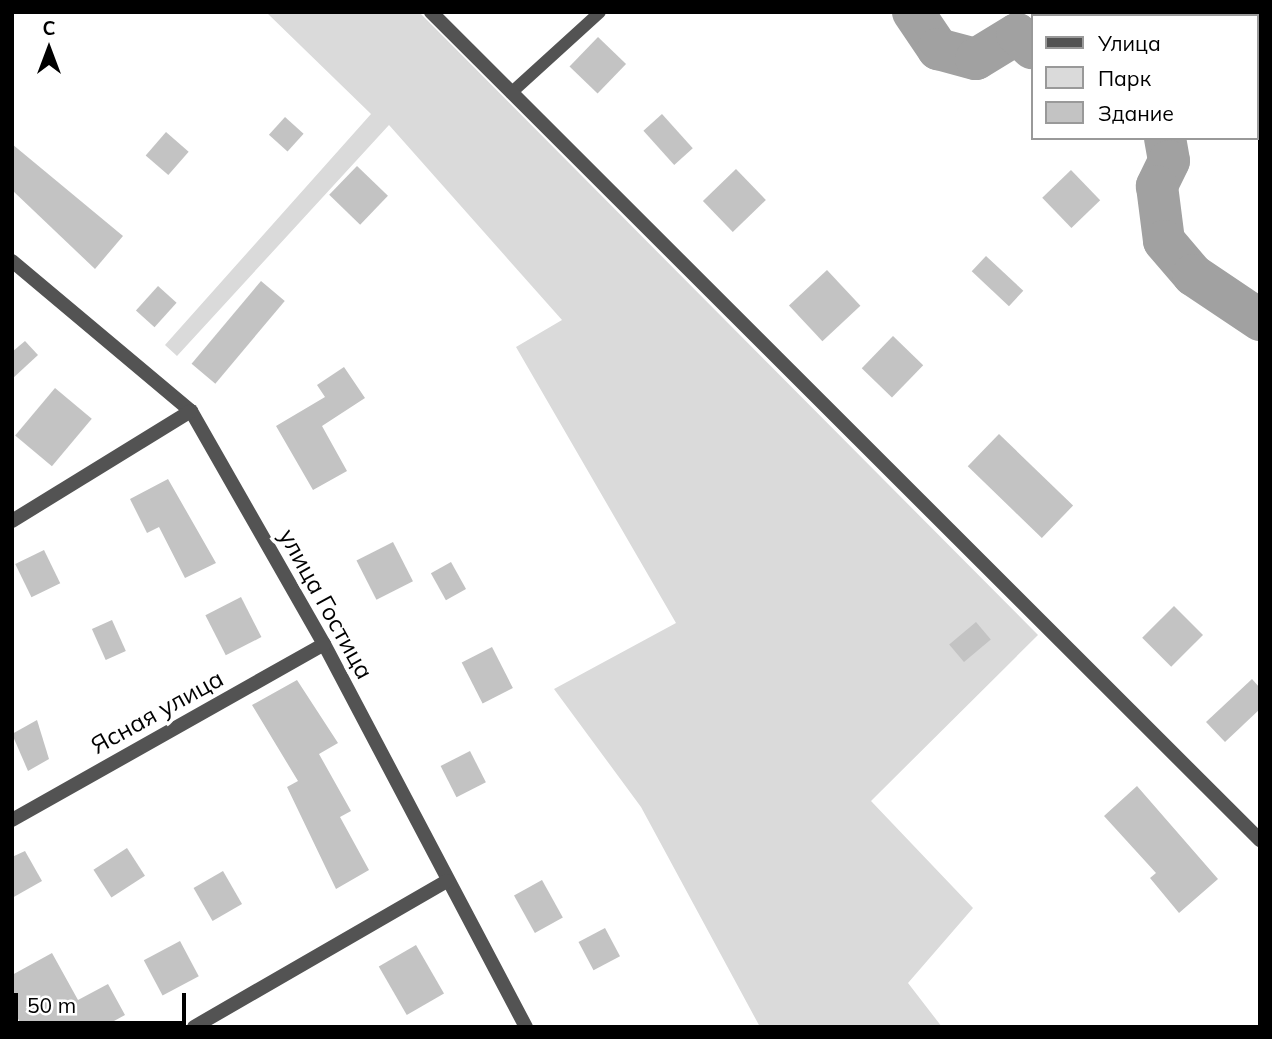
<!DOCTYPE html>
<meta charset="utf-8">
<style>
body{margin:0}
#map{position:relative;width:1272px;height:1039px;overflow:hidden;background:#fff;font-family:Mulish,sans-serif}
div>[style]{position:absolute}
.green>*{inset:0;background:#dadada}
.river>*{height:42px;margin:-21px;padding:0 21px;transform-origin:21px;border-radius:21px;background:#a1a1a1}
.building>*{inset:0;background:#c3c3c3;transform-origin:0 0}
.lane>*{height:12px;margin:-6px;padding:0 6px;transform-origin:6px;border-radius:6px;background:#535353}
.street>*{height:14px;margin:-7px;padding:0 7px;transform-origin:7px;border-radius:7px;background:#535353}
span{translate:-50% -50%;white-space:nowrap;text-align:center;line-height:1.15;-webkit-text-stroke:7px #fff;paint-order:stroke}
.street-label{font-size:24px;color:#000}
.frame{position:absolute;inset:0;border:14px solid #000;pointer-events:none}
.legend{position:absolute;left:1031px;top:14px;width:228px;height:126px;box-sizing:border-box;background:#fff;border:2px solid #999;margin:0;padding:9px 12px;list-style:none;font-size:21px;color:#000}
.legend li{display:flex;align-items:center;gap:14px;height:35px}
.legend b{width:35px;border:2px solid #999}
.north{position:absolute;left:14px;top:14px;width:70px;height:70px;-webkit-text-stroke:5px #fff;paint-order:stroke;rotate:0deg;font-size:19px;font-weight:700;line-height:28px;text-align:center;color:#000}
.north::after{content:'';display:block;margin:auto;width:24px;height:32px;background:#000;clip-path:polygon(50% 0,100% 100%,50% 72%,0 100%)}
.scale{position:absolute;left:14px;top:993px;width:172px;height:32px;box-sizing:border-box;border:4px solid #000;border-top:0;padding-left:9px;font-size:21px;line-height:24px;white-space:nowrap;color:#000;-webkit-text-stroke:5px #fff;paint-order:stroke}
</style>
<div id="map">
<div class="green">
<i style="clip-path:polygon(266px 12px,419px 12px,1038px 635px,871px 801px,973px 908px,908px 983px,942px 1027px,760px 1027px,641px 807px,554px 689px,676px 623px,516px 347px,562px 320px,389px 125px,177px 356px,165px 345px,371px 114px)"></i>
</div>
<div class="river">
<i style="left:913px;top:12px;width:45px;rotate:56deg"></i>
<i style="left:938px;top:49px;width:39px;rotate:15deg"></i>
<i style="left:976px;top:59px;width:48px;rotate:-31.4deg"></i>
<i style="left:1017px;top:34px;width:21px;rotate:43deg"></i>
<i style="left:1165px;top:138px;width:23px;rotate:80deg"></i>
<i style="left:1169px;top:161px;width:28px;rotate:116deg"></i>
<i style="left:1157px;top:186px;width:55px;rotate:82.7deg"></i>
<i style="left:1164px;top:241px;width:45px;rotate:49.5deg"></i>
<i style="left:1193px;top:275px;width:81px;rotate:33.9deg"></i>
</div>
<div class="building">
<i style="left:598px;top:37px;width:39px;height:41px;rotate:44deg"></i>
<i style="left:662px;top:114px;width:46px;height:25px;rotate:48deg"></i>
<i style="left:285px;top:117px;width:25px;height:24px;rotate:42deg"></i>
<i style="left:166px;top:132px;width:30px;height:31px;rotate:41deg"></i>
<i style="clip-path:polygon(12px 144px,123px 236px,95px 269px,12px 190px)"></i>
<i style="left:357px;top:166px;width:43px;height:40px;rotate:44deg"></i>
<i style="left:736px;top:169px;width:43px;height:46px;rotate:46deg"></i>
<i style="left:1071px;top:170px;width:42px;height:40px;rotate:46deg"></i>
<i style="left:986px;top:256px;width:51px;height:21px;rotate:43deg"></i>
<i style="left:827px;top:270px;width:49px;height:52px;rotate:47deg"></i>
<i style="left:261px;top:281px;width:31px;height:108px;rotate:40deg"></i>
<i style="left:158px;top:286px;width:25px;height:33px;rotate:42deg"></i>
<i style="left:893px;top:336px;width:42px;height:45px;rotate:44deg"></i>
<i style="clip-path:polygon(25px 341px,38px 355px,12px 379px,12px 352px)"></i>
<i style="clip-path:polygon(344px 367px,365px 398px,322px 426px,347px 471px,313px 490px,276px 426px,325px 397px,317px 385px)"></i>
<i style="left:55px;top:388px;width:48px;height:62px;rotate:40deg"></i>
<i style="left:999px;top:434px;width:103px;height:45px;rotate:44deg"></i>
<i style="clip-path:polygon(168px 479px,216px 563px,185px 578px,159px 527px,147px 533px,130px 499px)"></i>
<i style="left:393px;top:542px;width:44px;height:41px;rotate:63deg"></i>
<i style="left:44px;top:550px;width:37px;height:32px;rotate:64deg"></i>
<i style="left:451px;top:562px;width:31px;height:23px;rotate:61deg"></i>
<i style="left:241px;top:597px;width:45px;height:40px;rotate:63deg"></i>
<i style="left:1174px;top:606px;width:41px;height:45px;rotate:45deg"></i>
<i style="left:112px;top:620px;width:34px;height:22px;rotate:66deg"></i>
<i style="left:976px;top:622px;width:23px;height:35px;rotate:50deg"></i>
<i style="left:492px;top:647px;width:46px;height:34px;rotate:63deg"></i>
<i style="clip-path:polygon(1252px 679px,1260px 688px,1260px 709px,1225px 742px,1206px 722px)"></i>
<i style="clip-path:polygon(297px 680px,338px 743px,319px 754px,351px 811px,340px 817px,369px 870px,336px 889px,287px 787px,298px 781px,252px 705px)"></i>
<i style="clip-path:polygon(37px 720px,49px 759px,28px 771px,12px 734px)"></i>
<i style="left:470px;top:751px;width:35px;height:33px;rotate:63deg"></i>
<i style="clip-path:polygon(1137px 786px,1218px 879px,1179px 913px,1150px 878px,1156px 873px,1104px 816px)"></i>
<i style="left:127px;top:848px;width:33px;height:40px;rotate:57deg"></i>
<i style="clip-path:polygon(25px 851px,42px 881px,12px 898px,12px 857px)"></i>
<i style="left:223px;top:871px;width:38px;height:34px;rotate:60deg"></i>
<i style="left:542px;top:880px;width:43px;height:32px;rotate:61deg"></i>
<i style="left:605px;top:928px;width:32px;height:30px;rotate:62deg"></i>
<i style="left:180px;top:941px;width:40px;height:41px;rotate:62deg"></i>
<i style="left:416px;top:945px;width:56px;height:43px;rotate:60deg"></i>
<i style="clip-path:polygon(52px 953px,78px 1000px,108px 984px,125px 1015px,103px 1027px,23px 1027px,12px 1009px,12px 975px)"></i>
</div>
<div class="lane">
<i style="left:511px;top:93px;width:120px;rotate:-42.3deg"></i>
</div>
<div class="street">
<i style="left:431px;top:12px;width:1172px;rotate:44.97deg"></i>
<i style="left:12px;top:261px;width:234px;rotate:40deg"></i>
<i style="left:191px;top:411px;width:268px;rotate:60.3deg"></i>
<i style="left:324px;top:644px;width:433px;rotate:62.2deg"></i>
<i style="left:12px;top:521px;width:210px;rotate:-31.6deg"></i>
<i style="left:12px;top:820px;width:358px;rotate:-29.4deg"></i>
<i style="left:194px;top:1027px;width:292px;rotate:-30deg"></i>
</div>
<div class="street-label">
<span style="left:326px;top:604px;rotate:61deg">улица Гостица</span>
<span style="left:157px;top:712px;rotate:-29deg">Ясная улица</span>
</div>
<div class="frame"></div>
<ul class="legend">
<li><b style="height:9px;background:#535353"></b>Улица</li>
<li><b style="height:19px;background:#dadada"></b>Парк</li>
<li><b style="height:19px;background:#c3c3c3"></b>Здание</li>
</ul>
<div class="north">С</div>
<div class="scale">50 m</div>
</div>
